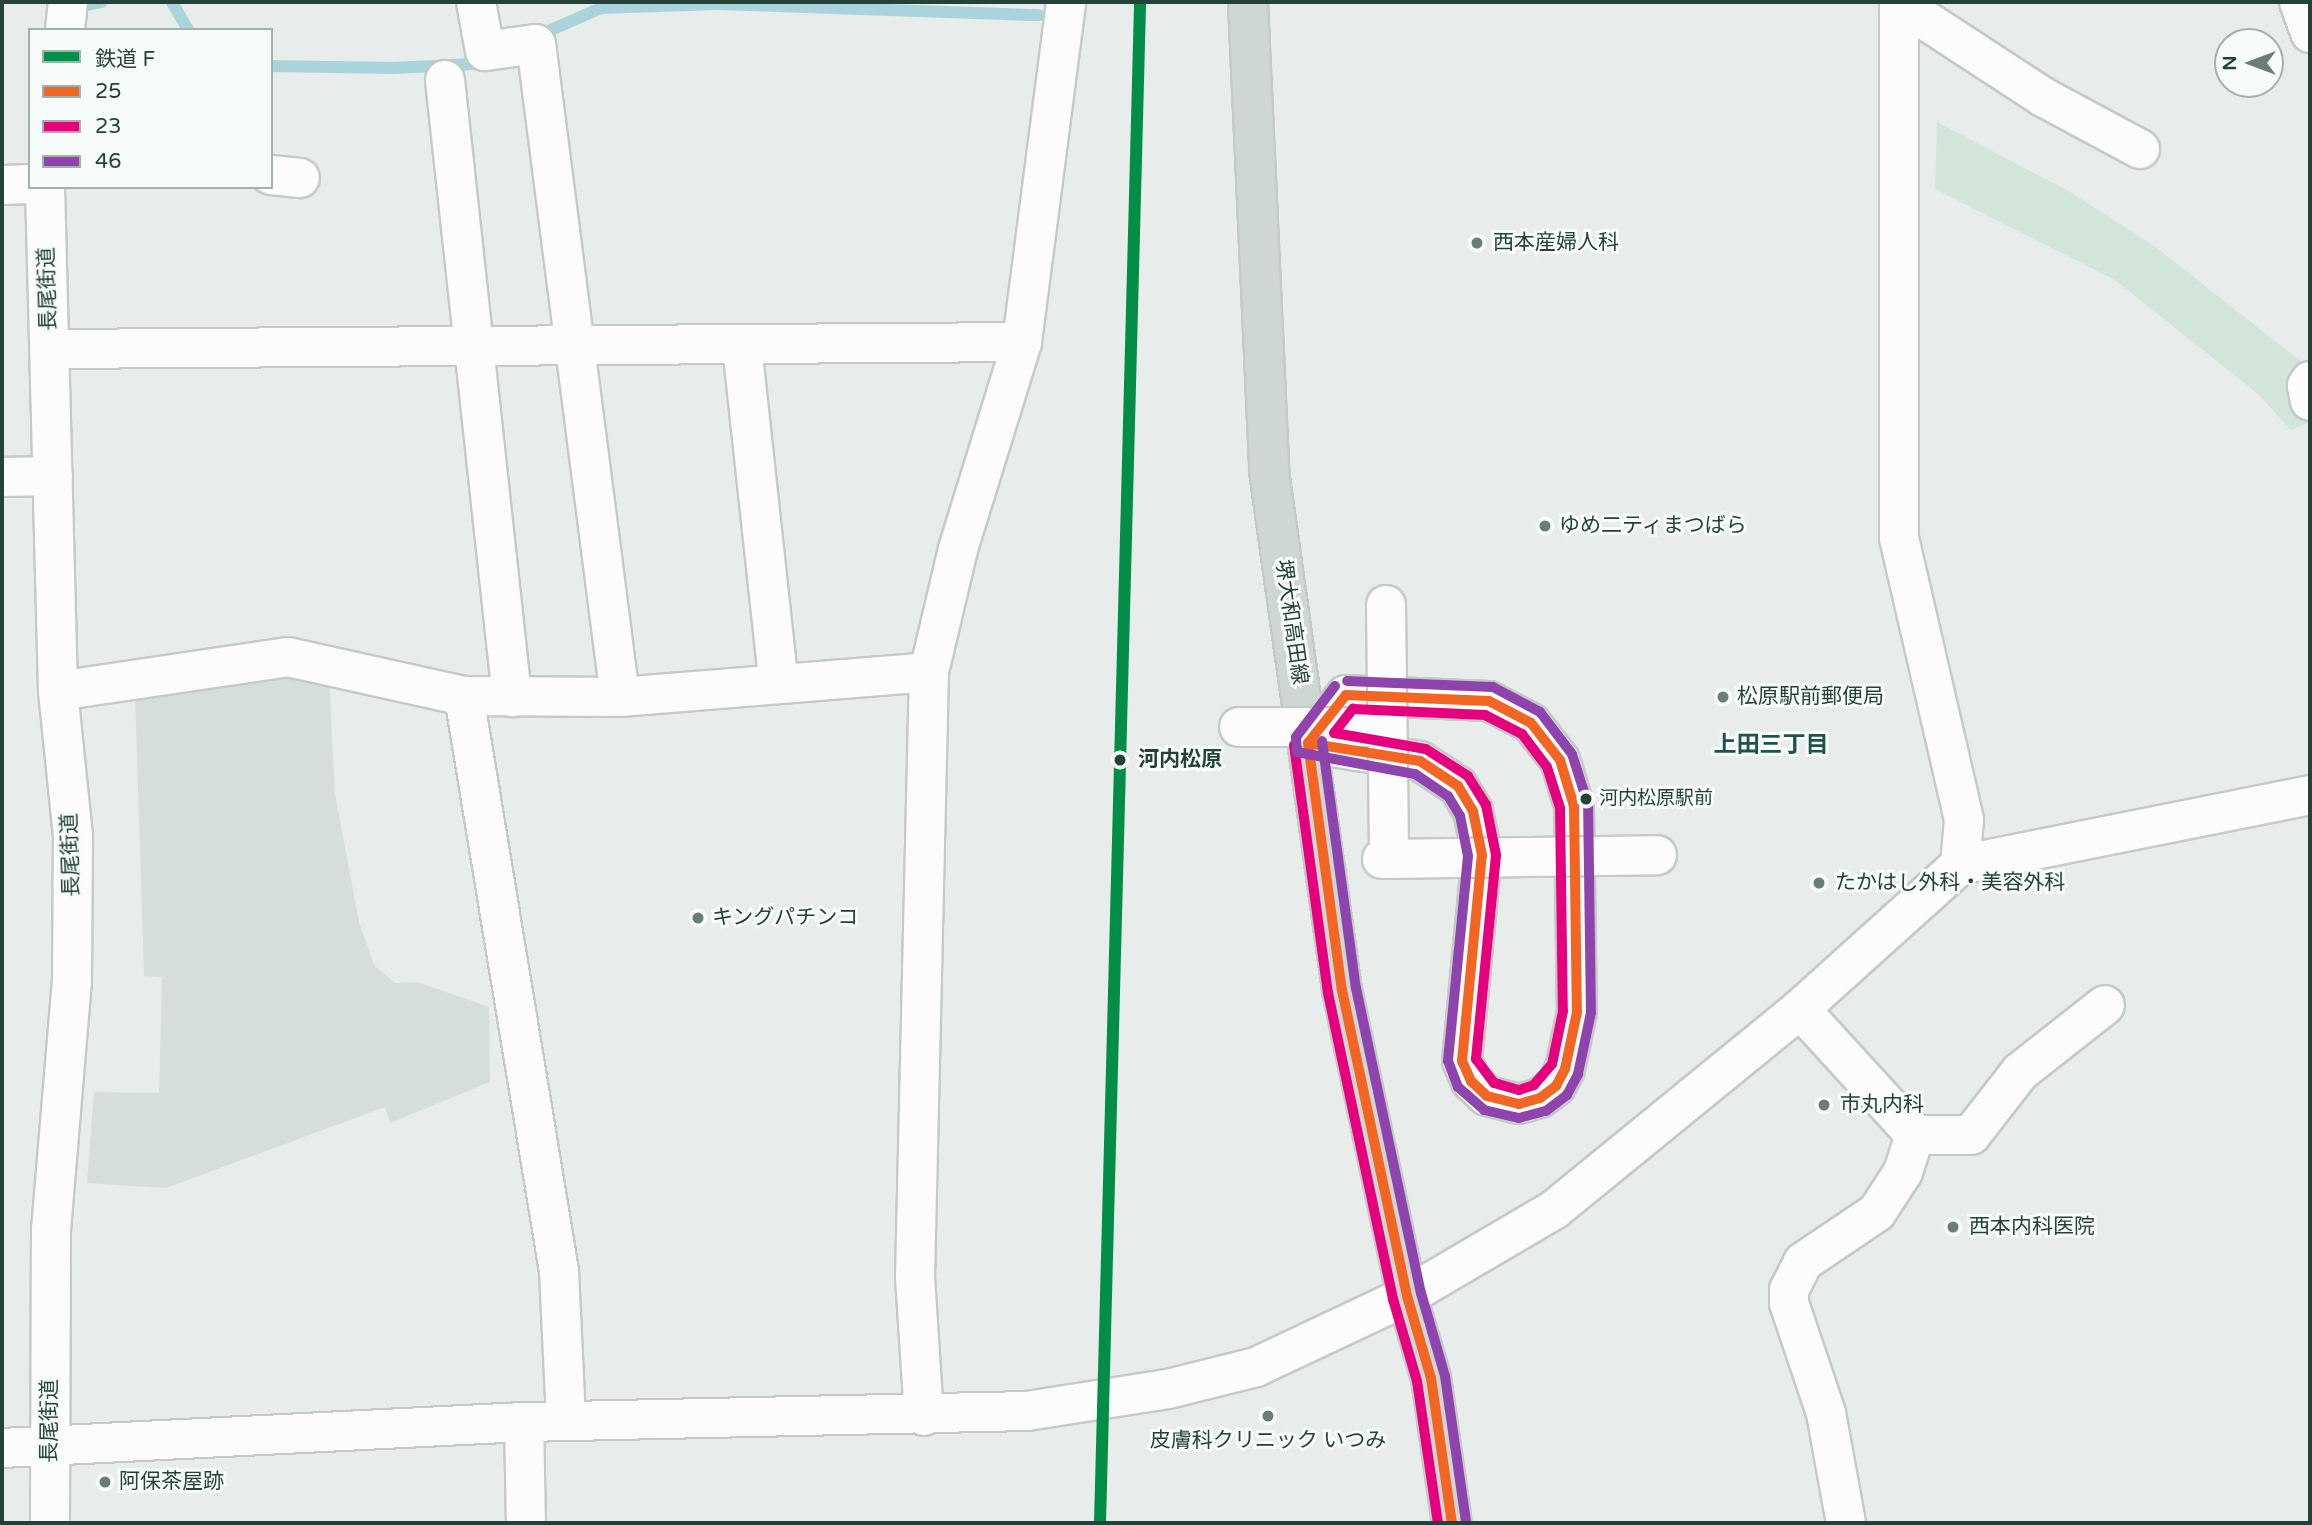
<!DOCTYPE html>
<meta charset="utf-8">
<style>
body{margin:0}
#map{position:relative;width:2312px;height:1525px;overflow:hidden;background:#e8edeb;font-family:"Varela Round","Noto Sans JP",sans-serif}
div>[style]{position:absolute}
.built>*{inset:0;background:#d6dedb}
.green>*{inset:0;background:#d1e6d8}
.stream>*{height:12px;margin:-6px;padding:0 6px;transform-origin:6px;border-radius:6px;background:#a9d4db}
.roads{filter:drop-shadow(2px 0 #c5cac8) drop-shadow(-2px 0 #c5cac8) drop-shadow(0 2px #c5cac8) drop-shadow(0 -2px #c5cac8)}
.minor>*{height:38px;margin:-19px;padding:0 19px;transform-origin:19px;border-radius:19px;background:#fcfcfc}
.major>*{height:38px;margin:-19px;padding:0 19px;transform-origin:19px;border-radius:19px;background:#cfd7d5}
.bridges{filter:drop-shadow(2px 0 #c5cac8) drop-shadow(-2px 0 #c5cac8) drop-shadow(0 2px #c5cac8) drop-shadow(0 -2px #c5cac8)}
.minor-bridge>*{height:38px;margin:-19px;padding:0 19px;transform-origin:19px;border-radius:19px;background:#fcfcfc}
.bus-1>*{height:10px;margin:-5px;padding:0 5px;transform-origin:5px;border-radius:5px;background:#f26522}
.bus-2>*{height:10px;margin:-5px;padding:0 5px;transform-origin:5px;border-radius:5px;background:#e5007d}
.bus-3>*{height:10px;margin:-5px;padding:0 5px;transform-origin:5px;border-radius:5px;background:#8e44ad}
.rail-1>*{height:12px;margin:-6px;padding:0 6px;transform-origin:6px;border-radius:6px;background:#028e46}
.dots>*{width:19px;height:19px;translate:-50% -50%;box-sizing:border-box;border:4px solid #f7fbf9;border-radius:50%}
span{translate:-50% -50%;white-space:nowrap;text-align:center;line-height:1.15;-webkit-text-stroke:6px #f7fbf9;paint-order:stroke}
.bus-label{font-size:19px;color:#24423a}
.left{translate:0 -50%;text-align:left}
.poi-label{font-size:21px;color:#24423a}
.street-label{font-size:21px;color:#24423a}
.stop-label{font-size:21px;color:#24423a;font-weight:700}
.neighbourhood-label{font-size:23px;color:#1f5548;font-weight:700}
.frame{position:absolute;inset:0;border:4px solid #24423a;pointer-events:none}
.legend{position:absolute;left:28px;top:28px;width:245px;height:161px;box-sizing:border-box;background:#f7fbf9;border:2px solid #a3b1ad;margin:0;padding:9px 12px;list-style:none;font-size:21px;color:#24423a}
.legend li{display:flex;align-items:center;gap:14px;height:35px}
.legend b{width:35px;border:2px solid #a3b1ad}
.north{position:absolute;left:2214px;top:28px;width:70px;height:70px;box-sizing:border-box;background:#f7fbf9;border:2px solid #a3b1ad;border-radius:50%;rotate:270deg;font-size:19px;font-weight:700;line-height:28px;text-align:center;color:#24423a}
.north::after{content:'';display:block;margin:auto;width:24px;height:32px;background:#697e78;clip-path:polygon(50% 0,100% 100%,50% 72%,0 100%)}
</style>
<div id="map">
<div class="built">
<i style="clip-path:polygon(230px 675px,329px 676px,335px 794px,359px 922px,374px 965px,395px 983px,417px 982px,489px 1007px,490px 1082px,390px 1123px,385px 1107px,166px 1188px,87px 1183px,94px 1092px,159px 1093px,162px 977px,144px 976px,135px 696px)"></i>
</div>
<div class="green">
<i style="clip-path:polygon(1937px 122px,2072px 193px,2157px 248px,2308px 367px,2290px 401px,2310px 422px,2291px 430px,2258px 394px,2115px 280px,1935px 189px)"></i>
</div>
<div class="stream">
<i style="left:172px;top:2px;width:32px;rotate:60deg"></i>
<i style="left:86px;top:5px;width:16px;rotate:-11deg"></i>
<i style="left:535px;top:37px;width:72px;rotate:-23.7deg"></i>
<i style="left:601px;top:8px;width:117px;rotate:-2deg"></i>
<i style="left:718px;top:4px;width:321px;rotate:2deg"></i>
<i style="left:271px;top:66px;width:123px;rotate:0.9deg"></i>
<i style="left:394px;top:68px;width:80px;rotate:-2.9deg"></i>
<i style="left:474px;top:64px;width:14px;rotate:-21deg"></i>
</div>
<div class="roads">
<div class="minor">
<i style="left:476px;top:2px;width:50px;rotate:79.6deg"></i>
<i style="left:485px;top:51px;width:51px;rotate:-7.8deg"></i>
<i style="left:536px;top:44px;width:658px;rotate:82.67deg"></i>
<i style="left:1899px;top:2px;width:536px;rotate:90deg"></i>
<i style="left:1899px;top:538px;width:289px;rotate:77deg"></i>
<i style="left:1964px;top:820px;width:45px;rotate:95.1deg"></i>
<i style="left:2299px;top:2px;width:33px;rotate:70deg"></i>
<i style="left:1899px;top:3px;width:172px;rotate:33.1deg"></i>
<i style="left:2043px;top:97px;width:110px;rotate:28.2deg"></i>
<i style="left:65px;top:30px;width:28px;rotate:-84deg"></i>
<i style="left:445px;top:80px;width:621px;rotate:83.8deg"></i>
<i style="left:271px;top:175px;width:29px;rotate:6deg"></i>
<i style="left:2px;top:185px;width:28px;rotate:-2deg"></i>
<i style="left:45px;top:187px;width:504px;rotate:88.52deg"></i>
<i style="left:58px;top:691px;width:146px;rotate:84.1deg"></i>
<i style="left:73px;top:836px;width:144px;rotate:90.4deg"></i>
<i style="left:72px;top:980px;width:250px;rotate:94.8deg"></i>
<i style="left:51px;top:1229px;width:294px;rotate:90.2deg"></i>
<i style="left:742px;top:346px;width:340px;rotate:83.8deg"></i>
<i style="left:51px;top:349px;width:971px;rotate:-0.41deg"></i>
<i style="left:2310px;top:381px;width:6px;rotate:121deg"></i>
<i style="left:2307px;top:386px;width:15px;rotate:79deg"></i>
<i style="left:2px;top:477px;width:51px;rotate:-1.1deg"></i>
<i style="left:58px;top:691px;width:232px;rotate:-8.4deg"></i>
<i style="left:288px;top:657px;width:180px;rotate:12.5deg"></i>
<i style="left:464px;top:696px;width:156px;rotate:0.4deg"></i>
<i style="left:620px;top:697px;width:310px;rotate:-4.6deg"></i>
<i style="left:1346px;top:695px;width:143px;rotate:2.4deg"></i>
<i style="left:1489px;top:701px;width:47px;rotate:27.6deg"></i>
<i style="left:1531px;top:723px;width:47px;rotate:51.9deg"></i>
<i style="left:1560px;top:760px;width:48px;rotate:73.1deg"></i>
<i style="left:1574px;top:806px;width:206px;rotate:89.2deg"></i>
<i style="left:1577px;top:1012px;width:58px;rotate:101.9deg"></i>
<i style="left:1565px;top:1069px;width:19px;rotate:118deg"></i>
<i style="left:1556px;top:1086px;width:20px;rotate:143deg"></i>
<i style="left:1540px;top:1098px;width:22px;rotate:164deg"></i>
<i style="left:1519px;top:1104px;width:33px;rotate:-166deg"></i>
<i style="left:1487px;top:1096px;width:22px;rotate:-137deg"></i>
<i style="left:1471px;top:1081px;width:22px;rotate:-114deg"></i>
<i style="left:1462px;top:1061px;width:207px;rotate:-84.5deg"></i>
<i style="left:1482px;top:855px;width:45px;rotate:-101.6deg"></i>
<i style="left:1473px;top:811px;width:29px;rotate:-121deg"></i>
<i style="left:1458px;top:786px;width:45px;rotate:-146.7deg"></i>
<i style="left:1420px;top:761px;width:113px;rotate:-170.9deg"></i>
<i style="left:1308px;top:743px;width:61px;rotate:-51.6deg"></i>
<i style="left:464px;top:696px;width:583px;rotate:80.62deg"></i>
<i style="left:559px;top:1271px;width:150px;rotate:87.3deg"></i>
<i style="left:1800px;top:1009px;width:171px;rotate:47.6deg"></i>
<i style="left:1915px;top:1135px;width:56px"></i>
<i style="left:1971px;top:1135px;width:80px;rotate:-52.1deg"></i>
<i style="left:2020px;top:1072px;width:108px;rotate:-38.2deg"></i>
<i style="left:924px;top:1416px;width:138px;rotate:-93.7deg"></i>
<i style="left:915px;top:1278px;width:606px;rotate:-88.68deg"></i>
<i style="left:929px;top:672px;width:126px;rotate:-76.7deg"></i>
<i style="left:958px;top:549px;width:217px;rotate:-72.8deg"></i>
<i style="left:1022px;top:342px;width:343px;rotate:-82.6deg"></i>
<i style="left:524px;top:1422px;width:101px;rotate:88.9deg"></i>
<i style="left:2px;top:1448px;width:523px;rotate:-2.85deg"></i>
<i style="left:524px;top:1422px;width:503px;rotate:-1.25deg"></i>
<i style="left:1027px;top:1411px;width:143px;rotate:-8.9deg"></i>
<i style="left:1168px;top:1389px;width:91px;rotate:-14deg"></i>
<i style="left:1256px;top:1367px;width:167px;rotate:-25.2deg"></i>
<i style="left:1407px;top:1296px;width:172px;rotate:-30.4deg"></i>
<i style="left:1555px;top:1209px;width:316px;rotate:-39.2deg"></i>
<i style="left:1800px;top:1009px;width:215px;rotate:-42deg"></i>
<i style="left:1960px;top:865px;width:357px;rotate:-11.3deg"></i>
<i style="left:1846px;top:1523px;width:112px;rotate:-100.3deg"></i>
<i style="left:1826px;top:1413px;width:116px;rotate:-108.6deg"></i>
<i style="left:1789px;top:1303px;width:13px;rotate:-90deg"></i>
<i style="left:1789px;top:1290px;width:31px;rotate:-63deg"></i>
<i style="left:1803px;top:1262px;width:89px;rotate:-34deg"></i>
<i style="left:1877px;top:1212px;width:48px;rotate:-57deg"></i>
<i style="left:1903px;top:1172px;width:39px;rotate:-72deg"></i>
</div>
<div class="major">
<i style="left:1248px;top:2px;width:469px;rotate:87.4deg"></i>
<i style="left:1269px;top:471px;width:524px;rotate:81.99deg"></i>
<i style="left:1342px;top:990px;width:313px;rotate:78deg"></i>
<i style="left:1407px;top:1296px;width:85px;rotate:73.7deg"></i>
<i style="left:1431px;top:1378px;width:147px;rotate:81.8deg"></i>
</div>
</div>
<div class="bridges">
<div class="minor-bridge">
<i style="left:1386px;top:605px;width:254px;rotate:89.3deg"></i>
<i style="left:1239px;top:727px;width:148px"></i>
<i style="left:1382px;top:859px;width:275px;rotate:-0.8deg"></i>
</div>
</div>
<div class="bus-1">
<i style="left:1346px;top:695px;width:143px;rotate:2.4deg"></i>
<i style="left:1489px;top:701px;width:47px;rotate:27.6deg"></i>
<i style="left:1531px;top:723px;width:47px;rotate:51.9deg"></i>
<i style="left:1560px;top:760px;width:48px;rotate:73.1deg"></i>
<i style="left:1574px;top:806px;width:206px;rotate:89.2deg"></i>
<i style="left:1577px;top:1012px;width:58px;rotate:101.9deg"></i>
<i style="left:1565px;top:1069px;width:19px;rotate:118deg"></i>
<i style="left:1556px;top:1086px;width:20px;rotate:143deg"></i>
<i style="left:1540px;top:1098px;width:22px;rotate:164deg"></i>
<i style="left:1519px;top:1104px;width:33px;rotate:-166deg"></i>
<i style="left:1487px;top:1096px;width:22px;rotate:-137deg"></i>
<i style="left:1471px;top:1081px;width:22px;rotate:-114deg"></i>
<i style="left:1462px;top:1061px;width:207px;rotate:-84.5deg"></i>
<i style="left:1482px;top:855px;width:45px;rotate:-101.6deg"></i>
<i style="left:1473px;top:811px;width:29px;rotate:-121deg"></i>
<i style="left:1458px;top:786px;width:45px;rotate:-146.7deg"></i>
<i style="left:1420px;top:761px;width:113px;rotate:-170.9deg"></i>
<i style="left:1308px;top:743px;width:61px;rotate:-51.6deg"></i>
<i style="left:1308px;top:743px;width:249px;rotate:82.2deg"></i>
<i style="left:1342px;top:990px;width:313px;rotate:78deg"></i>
<i style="left:1407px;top:1296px;width:85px;rotate:73.7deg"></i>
<i style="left:1431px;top:1378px;width:147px;rotate:81.8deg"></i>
</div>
<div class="bus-2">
<i style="left:1353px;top:709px;width:132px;rotate:2.6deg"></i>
<i style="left:1485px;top:715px;width:42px;rotate:27.2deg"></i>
<i style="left:1522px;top:734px;width:41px;rotate:52.9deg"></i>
<i style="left:1547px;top:767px;width:43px;rotate:72.4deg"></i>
<i style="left:1560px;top:808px;width:203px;rotate:89.2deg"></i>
<i style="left:1563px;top:1011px;width:54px;rotate:101.7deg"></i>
<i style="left:1552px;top:1064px;width:28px;rotate:131deg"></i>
<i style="left:1534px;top:1085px;width:16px;rotate:162deg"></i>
<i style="left:1519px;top:1090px;width:26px;rotate:-164deg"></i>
<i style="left:1494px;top:1083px;width:30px;rotate:-127deg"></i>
<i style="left:1476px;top:1059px;width:205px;rotate:-84.4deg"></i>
<i style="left:1496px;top:855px;width:51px;rotate:-101.3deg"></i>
<i style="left:1486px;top:805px;width:34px;rotate:-122deg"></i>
<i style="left:1468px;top:776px;width:50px;rotate:-147.3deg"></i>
<i style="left:1426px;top:749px;width:93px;rotate:-170.1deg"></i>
<i style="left:1334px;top:733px;width:31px;rotate:-52deg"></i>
<i style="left:1294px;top:745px;width:250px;rotate:82.2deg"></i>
<i style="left:1328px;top:993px;width:313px;rotate:78deg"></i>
<i style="left:1393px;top:1299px;width:85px;rotate:73.7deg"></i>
<i style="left:1417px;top:1381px;width:144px;rotate:81.6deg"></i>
</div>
<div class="bus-3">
<i style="left:1335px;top:686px;width:64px;rotate:127.4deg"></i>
<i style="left:1296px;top:737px;width:15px;rotate:86deg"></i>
<i style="left:1297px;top:752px;width:120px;rotate:10.6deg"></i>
<i style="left:1415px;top:774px;width:40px;rotate:34deg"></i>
<i style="left:1448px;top:796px;width:23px;rotate:59deg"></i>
<i style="left:1460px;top:816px;width:41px;rotate:78.7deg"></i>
<i style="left:1468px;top:856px;width:206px;rotate:95.6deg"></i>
<i style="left:1448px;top:1061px;width:28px;rotate:69deg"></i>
<i style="left:1458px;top:1087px;width:35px;rotate:41deg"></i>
<i style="left:1484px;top:1110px;width:36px;rotate:13deg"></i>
<i style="left:1519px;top:1118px;width:28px;rotate:-15deg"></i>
<i style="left:1546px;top:1111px;width:26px;rotate:-37deg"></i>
<i style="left:1567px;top:1095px;width:24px;rotate:-62deg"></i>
<i style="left:1578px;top:1074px;width:62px;rotate:-78deg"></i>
<i style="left:1591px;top:1013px;width:209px;rotate:-90.8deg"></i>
<i style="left:1588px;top:804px;width:52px;rotate:-107.7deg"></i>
<i style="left:1572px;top:754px;width:53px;rotate:-127.3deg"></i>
<i style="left:1540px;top:712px;width:53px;rotate:-152deg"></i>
<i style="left:1493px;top:687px;width:146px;rotate:-177.6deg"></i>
<i style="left:1322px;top:741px;width:249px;rotate:82.2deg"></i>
<i style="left:1356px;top:988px;width:312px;rotate:78deg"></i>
<i style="left:1421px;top:1293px;width:86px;rotate:73.9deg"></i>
<i style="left:1445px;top:1376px;width:147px;rotate:81.8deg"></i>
</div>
<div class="rail-1">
<i style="left:1100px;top:1523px;width:1522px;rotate:-88.49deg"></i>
</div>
<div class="dots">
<i style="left:1477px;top:243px;background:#697e78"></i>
<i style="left:1545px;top:526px;background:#697e78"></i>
<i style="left:1723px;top:697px;background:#697e78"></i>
<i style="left:1120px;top:760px;background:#24423a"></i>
<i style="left:1586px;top:799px;background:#24423a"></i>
<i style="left:1819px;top:883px;background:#697e78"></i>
<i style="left:698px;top:918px;background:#697e78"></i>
<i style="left:1824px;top:1105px;background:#697e78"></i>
<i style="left:1953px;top:1227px;background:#697e78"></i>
<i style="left:1268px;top:1416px;background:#697e78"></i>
<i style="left:105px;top:1482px;background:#697e78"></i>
</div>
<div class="bus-label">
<span class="left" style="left:1599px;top:799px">河内松原駅前</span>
</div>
<div class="poi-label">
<span class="left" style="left:1493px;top:243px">西本産婦人科</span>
<span class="left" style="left:1559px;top:526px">ゆめ二ティまつばら</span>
<span class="left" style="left:1737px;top:697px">松原駅前郵便局</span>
<span class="left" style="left:1835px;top:883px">たかはし外科・美容外科</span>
<span class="left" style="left:712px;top:918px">キングパチンコ</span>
<span class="left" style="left:1840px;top:1105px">市丸内科</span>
<span class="left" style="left:1969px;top:1227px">西本内科医院</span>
<span style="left:1268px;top:1441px">皮膚科クリニック いつみ</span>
<span class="left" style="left:119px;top:1482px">阿保茶屋跡</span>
</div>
<div class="street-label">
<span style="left:48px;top:289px;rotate:-92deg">長尾街道</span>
<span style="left:1291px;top:622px;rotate:82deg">堺大和高田線</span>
<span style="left:71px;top:855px;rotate:-92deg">長尾街道</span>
<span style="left:50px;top:1421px;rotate:-90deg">長尾街道</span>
</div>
<div class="stop-label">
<span class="left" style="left:1138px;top:760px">河内松原</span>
</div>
<div class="neighbourhood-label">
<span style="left:1771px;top:745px">上田三丁目</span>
</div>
<div class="frame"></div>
<ul class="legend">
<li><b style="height:9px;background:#028e46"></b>鉄道 F</li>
<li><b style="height:9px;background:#f26522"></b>25</li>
<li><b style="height:9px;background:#e5007d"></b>23</li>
<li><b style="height:9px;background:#8e44ad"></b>46</li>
</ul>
<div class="north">N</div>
</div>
